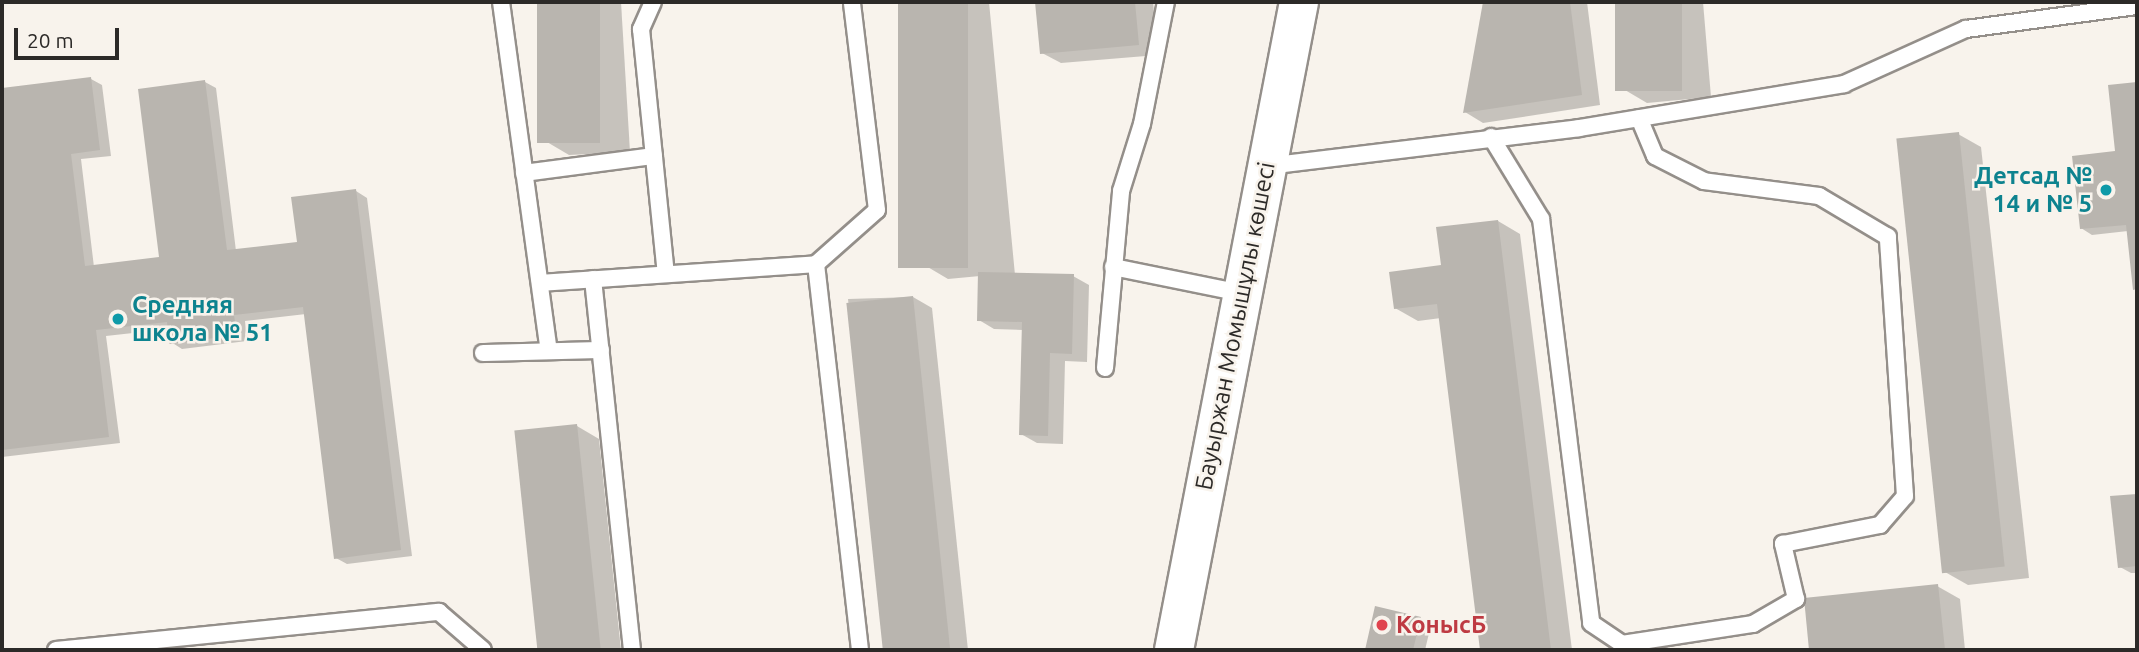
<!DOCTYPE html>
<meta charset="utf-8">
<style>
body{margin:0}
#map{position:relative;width:2139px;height:652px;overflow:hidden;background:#f8f3ec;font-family:Ubuntu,sans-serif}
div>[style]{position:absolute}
.shadow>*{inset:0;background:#0003}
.building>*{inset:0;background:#b9b5af;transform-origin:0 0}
.roads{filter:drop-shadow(2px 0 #948f8a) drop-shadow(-2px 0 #948f8a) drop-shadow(0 2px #948f8a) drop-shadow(0 -2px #948f8a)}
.service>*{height:16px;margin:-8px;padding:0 8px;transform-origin:8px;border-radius:8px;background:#fff}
.tertiary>*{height:38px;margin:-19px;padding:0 19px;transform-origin:19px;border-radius:19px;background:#fff}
.dots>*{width:19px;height:19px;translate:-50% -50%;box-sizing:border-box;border:4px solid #f8f3ec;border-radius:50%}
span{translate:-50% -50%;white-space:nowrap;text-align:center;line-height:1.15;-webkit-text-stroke:5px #f8f3ec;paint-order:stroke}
.culture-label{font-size:24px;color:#0d838f;font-weight:700}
.right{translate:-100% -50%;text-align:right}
.left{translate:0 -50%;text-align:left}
.street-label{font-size:24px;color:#2c2a28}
.health-label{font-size:24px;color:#be3a42;font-weight:700}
.frame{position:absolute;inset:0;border:4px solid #2c2a28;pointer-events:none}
.scale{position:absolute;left:14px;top:28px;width:105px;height:32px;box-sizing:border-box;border:4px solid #2c2a28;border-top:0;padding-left:9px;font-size:21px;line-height:24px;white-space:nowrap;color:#2c2a28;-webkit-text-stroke:5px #f8f3ec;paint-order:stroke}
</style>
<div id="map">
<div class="shadow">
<i style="clip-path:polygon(538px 2px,621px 2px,630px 152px,569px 155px,547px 142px)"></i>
<i style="clip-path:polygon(900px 2px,989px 2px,1015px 275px,1073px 276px,1089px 285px,1087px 362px,1065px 361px,1063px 444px,1037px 443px,1021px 434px,1023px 330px,994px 329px,979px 320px,980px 276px,948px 279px,926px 266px)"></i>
<i style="clip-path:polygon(1037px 2px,1153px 2px,1158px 55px,1061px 63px,1042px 53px)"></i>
<i style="clip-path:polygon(1485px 2px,1587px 2px,1600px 105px,1483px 123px,1465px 112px)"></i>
<i style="clip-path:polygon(1617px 2px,1703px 2px,1711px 97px,1647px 103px,1625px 90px)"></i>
<i style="clip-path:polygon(91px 79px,102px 85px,111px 156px,81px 159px,94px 267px,161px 258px,205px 82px,216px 88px,236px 251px,299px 244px,356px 191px,367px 198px,412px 556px,347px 564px,336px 558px,306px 314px,245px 321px,247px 341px,182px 349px,171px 342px,169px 329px,106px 336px,120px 443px,2px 457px,2px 90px)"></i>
<i style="clip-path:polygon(2137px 84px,2137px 290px,2128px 231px,2092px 235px,2081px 228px,2117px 153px,2110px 87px)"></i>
<i style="clip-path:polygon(1958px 134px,1981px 147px,2029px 578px,1968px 585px,1945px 572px)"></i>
<i style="clip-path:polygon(1498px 221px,1520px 234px,1572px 650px,1482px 650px,1441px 318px,1418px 321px,1395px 308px)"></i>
<i style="clip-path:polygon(913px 297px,932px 308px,968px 650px,885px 650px,848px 299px)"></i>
<i style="clip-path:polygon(577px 426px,599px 439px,621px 650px,538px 650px,516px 432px)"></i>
<i style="clip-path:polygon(2137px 495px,2137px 573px,2131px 573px,2120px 567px,2112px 498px)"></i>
<i style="clip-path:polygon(1937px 586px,1960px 599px,1965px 650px,1811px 650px,1806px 600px)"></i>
<i style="clip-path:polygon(1377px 608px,1431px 625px,1425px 650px,1367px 650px)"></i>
</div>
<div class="building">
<i style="left:537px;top:2px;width:63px;height:141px"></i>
<i style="left:898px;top:2px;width:70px;height:266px"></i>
<i style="clip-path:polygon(1035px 2px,1135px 2px,1139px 45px,1040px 54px)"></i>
<i style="clip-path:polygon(1483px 2px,1570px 2px,1582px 95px,1463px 113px)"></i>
<i style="left:1615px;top:2px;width:67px;height:89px"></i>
<i style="clip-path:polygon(91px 77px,100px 150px,71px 154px,85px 266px,159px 257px,138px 89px,205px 80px,227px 250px,297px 242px,291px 197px,356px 189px,401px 550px,334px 559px,303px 307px,234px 315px,237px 335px,169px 344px,167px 322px,96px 330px,109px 437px,2px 450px,2px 88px)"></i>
<i style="clip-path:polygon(2137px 82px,2137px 289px,2133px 290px,2126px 225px,2080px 229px,2072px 156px,2115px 151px,2108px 85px)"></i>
<i style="left:1959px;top:132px;width:437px;height:63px;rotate:84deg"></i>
<i style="clip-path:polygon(1498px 220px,1551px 650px,1480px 650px,1437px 304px,1394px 309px,1389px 272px,1441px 265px,1436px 227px)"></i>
<i style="clip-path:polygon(978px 272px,1074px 274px,1072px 354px,1050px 353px,1048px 436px,1019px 435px,1022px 322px,977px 321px)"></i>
<i style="left:913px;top:296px;width:356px;height:67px;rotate:84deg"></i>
<i style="left:577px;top:424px;width:227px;height:63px;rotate:84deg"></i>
<i style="clip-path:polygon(2137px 494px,2137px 566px,2118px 568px,2110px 496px)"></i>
<i style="clip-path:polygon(1938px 584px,1945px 650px,1809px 650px,1804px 598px)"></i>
<i style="clip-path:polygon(1375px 606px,1421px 617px,1413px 650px,1365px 650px)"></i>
</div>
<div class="roads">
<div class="service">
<i style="left:501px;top:2px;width:352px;rotate:82.2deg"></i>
<i style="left:653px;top:2px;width:30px;rotate:114deg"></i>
<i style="left:641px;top:29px;width:246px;rotate:84.2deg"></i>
<i style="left:1491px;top:137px;width:96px;rotate:58.6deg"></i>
<i style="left:1541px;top:219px;width:407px;rotate:82.9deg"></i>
<i style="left:1591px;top:623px;width:37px;rotate:34deg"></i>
<i style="left:1622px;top:644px;width:133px;rotate:-8.7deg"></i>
<i style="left:1753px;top:624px;width:50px;rotate:-30.2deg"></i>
<i style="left:1796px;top:599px;width:57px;rotate:-103.3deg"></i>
<i style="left:1783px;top:544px;width:99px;rotate:-11.1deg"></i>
<i style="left:1880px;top:525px;width:38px;rotate:-49deg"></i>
<i style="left:1905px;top:496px;width:260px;rotate:-93.8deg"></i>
<i style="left:1888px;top:237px;width:80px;rotate:-149.3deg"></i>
<i style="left:1819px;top:196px;width:116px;rotate:-172.6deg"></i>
<i style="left:1704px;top:181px;width:55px;rotate:-153deg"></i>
<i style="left:1655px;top:156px;width:41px;rotate:-112.8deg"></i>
<i style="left:1267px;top:166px;width:314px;rotate:-6.9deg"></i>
<i style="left:1579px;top:128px;width:269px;rotate:-9.4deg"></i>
<i style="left:1844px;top:84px;width:134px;rotate:-24.3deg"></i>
<i style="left:1966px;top:29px;width:173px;rotate:-7.7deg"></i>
<i style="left:524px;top:173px;width:131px;rotate:-7.5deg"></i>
<i style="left:816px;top:264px;width:388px;rotate:83.5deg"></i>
<i style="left:1113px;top:267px;width:131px;rotate:11.5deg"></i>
<i style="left:593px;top:279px;width:373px;rotate:84deg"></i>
<i style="left:540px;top:283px;width:277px;rotate:-3.9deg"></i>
<i style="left:816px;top:264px;width:81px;rotate:-41.5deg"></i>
<i style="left:877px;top:210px;width:209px;rotate:-96.9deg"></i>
<i style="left:483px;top:353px;width:118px;rotate:-1.5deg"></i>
<i style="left:1105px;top:368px;width:178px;rotate:-84.8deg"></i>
<i style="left:1121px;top:191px;width:70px;rotate:-72.6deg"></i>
<i style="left:1142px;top:124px;width:124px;rotate:-78.9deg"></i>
<i style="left:56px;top:650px;width:385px;rotate:-5.7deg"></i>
<i style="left:439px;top:612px;width:58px;rotate:40.8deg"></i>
</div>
<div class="tertiary">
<i style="left:1174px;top:650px;width:660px;rotate:-79.08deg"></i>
</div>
</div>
<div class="dots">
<i style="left:2106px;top:190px;background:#0f9aa8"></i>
<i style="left:118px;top:319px;background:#0f9aa8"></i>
<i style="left:1382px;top:625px;background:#e0444e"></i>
</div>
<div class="culture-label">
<span class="right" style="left:2092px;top:190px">Детсад №<br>14 и № 5</span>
<span class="left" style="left:132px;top:319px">Средняя<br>школа № 51</span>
</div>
<div class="street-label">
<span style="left:1235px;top:326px;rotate:-79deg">Бауыржан Момышұлы көшесі</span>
</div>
<div class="health-label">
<span class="left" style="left:1396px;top:625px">КонысБ</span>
</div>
<div class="frame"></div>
<div class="scale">20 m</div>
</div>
